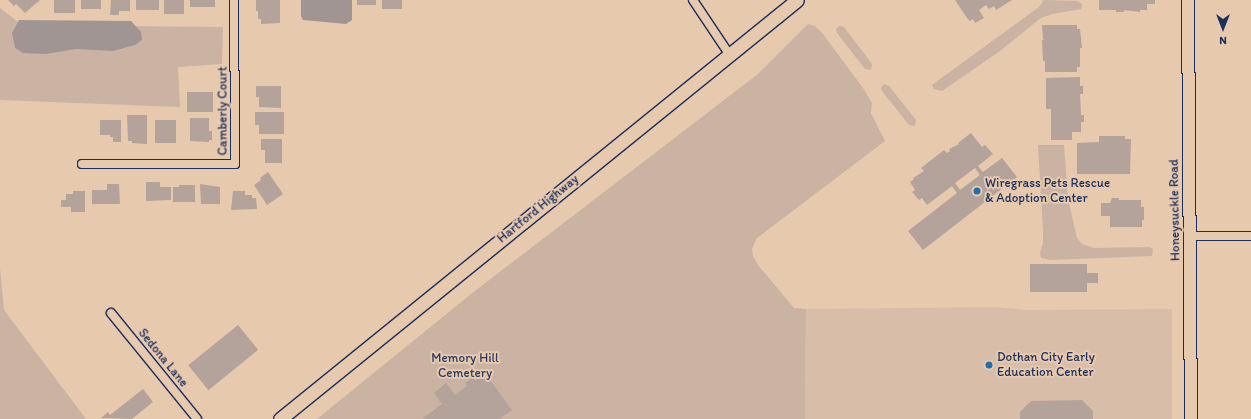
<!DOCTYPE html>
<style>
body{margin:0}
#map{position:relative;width:1251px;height:419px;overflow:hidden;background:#e7c9ae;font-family:Itim,sans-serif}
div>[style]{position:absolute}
.built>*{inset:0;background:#d8bea8}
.green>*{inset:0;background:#cab3a2}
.water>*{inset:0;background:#a19593}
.building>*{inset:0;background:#b4a39a;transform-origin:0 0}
.roads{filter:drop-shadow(1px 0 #1b2f5e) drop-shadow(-1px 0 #1b2f5e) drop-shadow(0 1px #1b2f5e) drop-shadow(0 -1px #1b2f5e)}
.street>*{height:8px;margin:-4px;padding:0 4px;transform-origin:4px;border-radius:4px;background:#e7c9ae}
.secondary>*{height:12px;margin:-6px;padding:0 6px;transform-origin:6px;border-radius:6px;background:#e7c9ae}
.primary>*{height:13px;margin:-6.5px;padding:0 6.5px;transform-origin:6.5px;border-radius:6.5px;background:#e7c9ae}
.dots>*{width:11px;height:11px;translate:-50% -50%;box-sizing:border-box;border:2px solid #e7c9ae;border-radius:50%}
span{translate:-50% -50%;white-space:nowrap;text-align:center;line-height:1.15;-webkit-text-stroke:4px #e7c9ae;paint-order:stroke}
.street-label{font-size:13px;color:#1b2f5e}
.poi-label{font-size:13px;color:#1b2f5e}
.left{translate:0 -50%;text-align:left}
.park-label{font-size:13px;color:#2c3c65}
.north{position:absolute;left:1203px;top:8px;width:40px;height:40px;-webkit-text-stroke:3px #e7c9ae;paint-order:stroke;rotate:180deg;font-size:11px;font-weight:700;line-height:16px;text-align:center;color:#1b2f5e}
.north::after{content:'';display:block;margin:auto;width:14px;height:18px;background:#1b2f5e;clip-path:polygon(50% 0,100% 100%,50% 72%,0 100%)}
</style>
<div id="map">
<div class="built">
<i style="clip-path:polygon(995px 307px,1028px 310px,1172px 309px,1172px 419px,805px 419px,806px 309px)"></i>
</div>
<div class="green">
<i style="clip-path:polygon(1044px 0,1077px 1px,1082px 4px,1081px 9px,1052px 14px,1041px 18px,1000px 51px,942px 91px,934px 89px,932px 85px,1039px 7px)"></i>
<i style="clip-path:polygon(0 8px,22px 25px,223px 27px,222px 64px,178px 67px,180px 107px,0 100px)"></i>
<i style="clip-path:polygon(808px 24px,815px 26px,823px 34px,863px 88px,872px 103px,871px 113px,885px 141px,757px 238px,752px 249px,753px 256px,758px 265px,794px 308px,806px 309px,805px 419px,317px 419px,471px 294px,758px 74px)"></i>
<i style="clip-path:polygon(839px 26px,844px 27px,872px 64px,871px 70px,865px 69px,837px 33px,836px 29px)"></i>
<i style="clip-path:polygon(884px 84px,889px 86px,916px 120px,915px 126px,909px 125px,882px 91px,881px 88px)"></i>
<i style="clip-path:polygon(1038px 145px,1064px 145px,1068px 199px,1077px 238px,1082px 244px,1094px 248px,1150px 247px,1153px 249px,1152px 256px,1050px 260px,1041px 258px,1040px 253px,1043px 243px,1043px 230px)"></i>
<i style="clip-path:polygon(0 268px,4px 310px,86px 419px,0 419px)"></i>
</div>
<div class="water">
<i style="clip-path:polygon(301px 0,352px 0,352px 20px,346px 24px,303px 20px,301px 16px)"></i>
<i style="clip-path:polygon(19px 20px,131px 21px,141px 32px,142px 40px,135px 45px,113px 51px,76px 49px,46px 54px,23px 53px,15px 48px,12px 33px)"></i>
</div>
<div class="building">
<i style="clip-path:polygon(8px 0,40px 0,25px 13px,16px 4px,14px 6px)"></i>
<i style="left:54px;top:0;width:21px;height:13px"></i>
<i style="left:81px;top:0;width:20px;height:9px"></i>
<i style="clip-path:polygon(111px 0,130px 0,130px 11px,119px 11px,119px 15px,110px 15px)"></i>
<i style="left:136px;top:0;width:23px;height:10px"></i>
<i style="left:164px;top:0;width:20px;height:14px"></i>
<i style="left:190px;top:0;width:25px;height:7px"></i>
<i style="clip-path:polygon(256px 0,280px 0,280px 23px,261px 24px,261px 19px,258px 19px,258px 11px,256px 11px)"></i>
<i style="left:357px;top:0;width:19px;height:5px"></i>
<i style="left:382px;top:0;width:20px;height:9px"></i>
<i style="clip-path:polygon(955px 0,1012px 0,996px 10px,994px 6px,989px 9px,986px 5px,979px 10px,984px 18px,975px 23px,973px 19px,970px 21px,967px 18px)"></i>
<i style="clip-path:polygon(1099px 0,1155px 0,1155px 4px,1147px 4px,1147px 10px,1140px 10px,1140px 12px,1124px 10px,1124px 12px,1116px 12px,1116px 10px,1099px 10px)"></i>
<i style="clip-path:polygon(1042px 25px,1077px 25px,1077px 29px,1080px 29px,1082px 48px,1080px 48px,1080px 67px,1077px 67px,1077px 72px,1045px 72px,1045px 61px,1043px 61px,1042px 40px,1045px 39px,1043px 39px)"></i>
<i style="clip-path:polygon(1080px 77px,1080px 86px,1083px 86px,1083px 94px,1080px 94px,1081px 115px,1084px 115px,1084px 122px,1081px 122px,1081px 132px,1072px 132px,1072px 140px,1051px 140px,1051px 109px,1046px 109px,1046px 78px)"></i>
<i style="clip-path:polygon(256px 86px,281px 86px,281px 108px,259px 107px,259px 97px,256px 97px)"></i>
<i style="left:187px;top:92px;width:26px;height:20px"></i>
<i style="clip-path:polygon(255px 112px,284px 112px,284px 134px,259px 134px,259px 125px,255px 125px)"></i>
<i style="clip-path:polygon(127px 115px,147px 115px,147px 144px,132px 143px,132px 141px,128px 141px)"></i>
<i style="clip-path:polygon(190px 118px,209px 118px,209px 131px,212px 131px,212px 140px,209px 140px,209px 142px,190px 141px)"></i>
<i style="clip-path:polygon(100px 120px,121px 120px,121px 142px,113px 142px,113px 137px,110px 137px,110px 135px,100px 135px)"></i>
<i style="left:155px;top:120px;width:21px;height:23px"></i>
<i style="clip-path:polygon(evenodd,971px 133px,982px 147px,985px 145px,993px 154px,978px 166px,983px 172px,1002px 158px,1017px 177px,923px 250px,908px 231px,957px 193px,952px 186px,927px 205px,922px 198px,919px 200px,912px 192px,915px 190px,910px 182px,914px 179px,913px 178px,924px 171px,921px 168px,944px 150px,947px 153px,950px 151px,949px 149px,959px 144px,958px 143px,971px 133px,975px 168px,980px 175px,960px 190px,955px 183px,975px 168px)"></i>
<i style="clip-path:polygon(1099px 136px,1125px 136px,1125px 139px,1131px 139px,1130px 174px,1077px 174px,1077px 143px,1099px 142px)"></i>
<i style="clip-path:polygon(261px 139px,282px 139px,282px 163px,265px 163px,265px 150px,261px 150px)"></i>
<i style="clip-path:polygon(268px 172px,283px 194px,267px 205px,254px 185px,261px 180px,260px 178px)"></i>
<i style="clip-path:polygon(146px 182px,160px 182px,160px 187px,171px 187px,171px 200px,146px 201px)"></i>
<i style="clip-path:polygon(107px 184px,119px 184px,120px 204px,92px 204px,92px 190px,107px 190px)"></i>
<i style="clip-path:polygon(200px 184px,220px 187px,220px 204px,201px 204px)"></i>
<i style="clip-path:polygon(179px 185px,195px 185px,195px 202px,173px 202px,173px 187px,179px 187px)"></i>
<i style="clip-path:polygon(73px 191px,85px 191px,85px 212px,71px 212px,71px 207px,61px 207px,61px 200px,66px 200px,66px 194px,73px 194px)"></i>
<i style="clip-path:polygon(233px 191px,245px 191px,245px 195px,252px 195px,252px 198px,256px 198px,257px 209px,231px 210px)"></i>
<i style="clip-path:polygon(1112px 198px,1119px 198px,1119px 200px,1141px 200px,1141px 207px,1144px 207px,1144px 220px,1142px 220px,1142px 227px,1110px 227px,1110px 216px,1101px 216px,1101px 203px,1110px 203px)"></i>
<i style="clip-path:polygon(1030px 264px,1087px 264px,1087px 273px,1098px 273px,1098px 283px,1087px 283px,1087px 292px,1030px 292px)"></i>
<i style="left:238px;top:325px;width:32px;height:64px;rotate:51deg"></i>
<i style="clip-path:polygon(485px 373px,512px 410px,499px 419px,424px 419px,423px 418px,442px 404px,434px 393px,446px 383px,455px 395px,467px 386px,465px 383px,473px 377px,475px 381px)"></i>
<i style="clip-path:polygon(143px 389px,153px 402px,132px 419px,101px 418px,108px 412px,110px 415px)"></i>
<i style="clip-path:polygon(1082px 400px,1093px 411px,1093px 419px,1020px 419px,1020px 412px,1031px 401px)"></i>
</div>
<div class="roads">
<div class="street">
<i style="left:693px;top:0;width:65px;rotate:56.3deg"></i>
<i style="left:82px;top:164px;width:153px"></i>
<i style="left:235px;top:164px;width:164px;rotate:-90.3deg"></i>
<i style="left:1190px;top:236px;width:61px"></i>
<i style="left:111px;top:313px;width:136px;rotate:50.9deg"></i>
</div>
<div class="secondary">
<i style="left:1188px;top:0;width:419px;rotate:89.6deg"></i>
</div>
<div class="primary">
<i style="left:280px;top:419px;width:665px;rotate:-39.02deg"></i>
</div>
</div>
<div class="dots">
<i style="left:977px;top:191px;background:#1f6fb2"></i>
<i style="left:989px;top:365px;background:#1f6fb2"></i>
</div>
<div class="street-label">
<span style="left:223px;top:111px;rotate:-90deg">Camberly Court</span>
<span style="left:538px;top:209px;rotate:-39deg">Hartford Highway</span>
<span style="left:1175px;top:210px;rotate:-91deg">Honeysuckle Road</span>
<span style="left:163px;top:358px;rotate:51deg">Sedona Lane</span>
</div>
<div class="poi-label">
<span class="left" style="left:985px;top:191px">Wiregrass Pets Rescue<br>&amp; Adoption Center</span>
<span class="left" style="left:997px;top:365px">Dothan City Early<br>Education Center</span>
</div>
<div class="park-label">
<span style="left:465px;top:366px">Memory Hill<br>Cemetery</span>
</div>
<div class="north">N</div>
</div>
